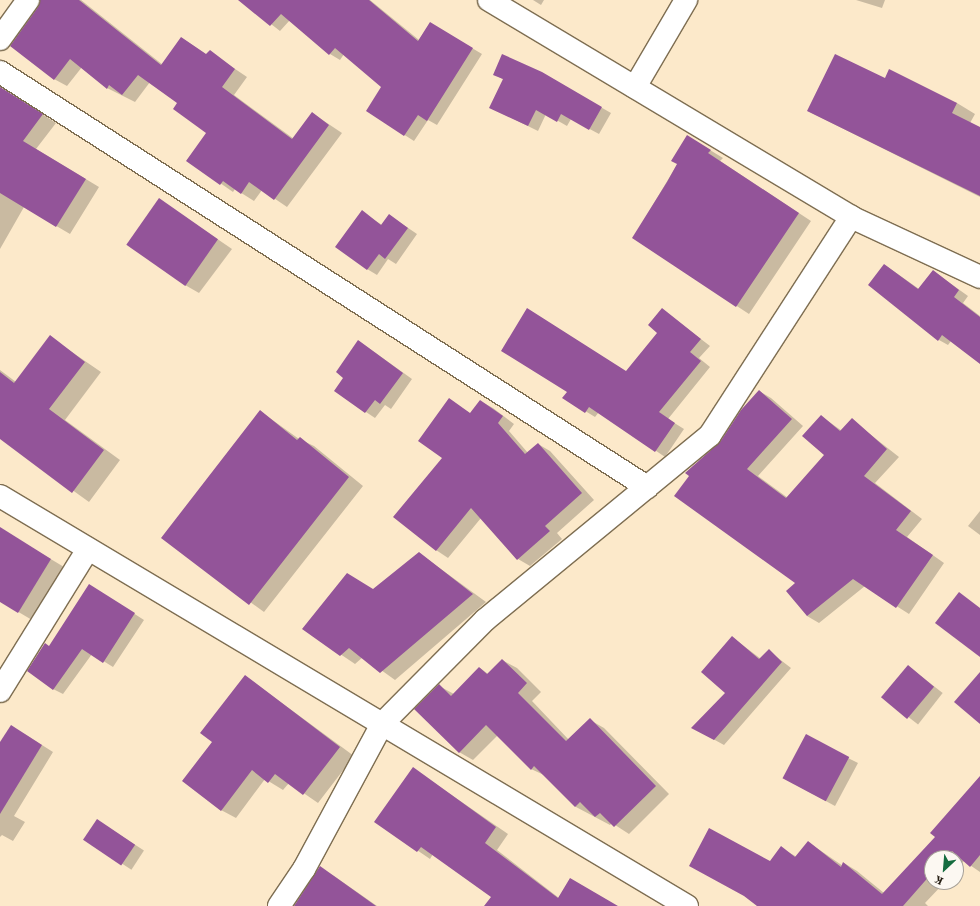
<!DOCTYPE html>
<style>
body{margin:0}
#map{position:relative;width:980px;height:906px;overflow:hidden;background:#fce9ca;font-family:"Source Serif 4",serif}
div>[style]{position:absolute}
.shadow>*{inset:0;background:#0003;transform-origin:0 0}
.building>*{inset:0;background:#935499;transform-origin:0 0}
.roads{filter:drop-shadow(1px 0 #7e6e52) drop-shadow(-1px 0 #7e6e52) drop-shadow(0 1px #7e6e52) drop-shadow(0 -1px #7e6e52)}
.minor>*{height:22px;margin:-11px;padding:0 11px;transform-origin:11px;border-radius:11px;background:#fff}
.tertiary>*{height:22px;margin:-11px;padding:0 11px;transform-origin:11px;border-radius:11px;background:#fff}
span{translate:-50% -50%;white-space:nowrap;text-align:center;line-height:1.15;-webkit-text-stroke:3px #fcf8f2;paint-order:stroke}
.north{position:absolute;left:924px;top:850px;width:40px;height:40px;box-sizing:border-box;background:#fcf8f2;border:1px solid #a6a098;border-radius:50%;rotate:206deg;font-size:11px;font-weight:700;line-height:16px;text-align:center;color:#241d12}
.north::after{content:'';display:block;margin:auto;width:14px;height:18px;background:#156c3f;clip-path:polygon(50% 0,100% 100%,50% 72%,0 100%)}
</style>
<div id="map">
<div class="shadow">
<i style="clip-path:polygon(43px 0,81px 0,163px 65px,182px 38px,207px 55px,210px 52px,247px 77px,234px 95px,294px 139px,312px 113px,342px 133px,287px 207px,262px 190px,254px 201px,235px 189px,233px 192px,187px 160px,208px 133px,179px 103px,150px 82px,135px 102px,107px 88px,82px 67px,67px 86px,54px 79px)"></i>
<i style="clip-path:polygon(240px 0,370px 0,419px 40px,430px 23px,482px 54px,437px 125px,428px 120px,414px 141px,367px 111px,383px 86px,344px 54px,340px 60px,330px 54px,290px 20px,280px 31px)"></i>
<i style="clip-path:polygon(533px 0,544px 0,541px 5px)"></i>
<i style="clip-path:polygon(856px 0,885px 0,882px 8px)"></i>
<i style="clip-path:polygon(541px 73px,611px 113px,599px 134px,571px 119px,567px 126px,546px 114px,538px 131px,491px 108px,504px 80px,494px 74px)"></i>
<i style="clip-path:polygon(885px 80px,957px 103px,975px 114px,970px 123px,980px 128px,980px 197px,808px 111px)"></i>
<i style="clip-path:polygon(0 87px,56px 123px,36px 149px,99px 187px,70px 234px,24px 207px,0 249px)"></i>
<i style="clip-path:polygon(687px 136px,723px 158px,720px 161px,811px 221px,749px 314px,633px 238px,678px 163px)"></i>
<i style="clip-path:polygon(159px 199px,232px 249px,199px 293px,185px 285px)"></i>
<i style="clip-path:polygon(362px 212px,382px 225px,389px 215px,417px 234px,396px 264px,388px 259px,377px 275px,367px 269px)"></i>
<i style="clip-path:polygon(885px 265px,919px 289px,933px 271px,968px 296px,963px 303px,980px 316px,980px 363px,951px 341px,948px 345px,939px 340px)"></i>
<i style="clip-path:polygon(662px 309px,710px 346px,699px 358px,710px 367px,668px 419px,684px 429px,665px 457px,599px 412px,595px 417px,564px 398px,626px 372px,658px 333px)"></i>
<i style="clip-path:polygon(50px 337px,101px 372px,65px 420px,120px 460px,89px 502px,0 438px,0 370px,16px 382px)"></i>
<i style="clip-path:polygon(359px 341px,412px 379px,391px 409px,385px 405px,375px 418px,366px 412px,345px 378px)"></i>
<i style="clip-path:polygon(759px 391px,771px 398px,803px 426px,758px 476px,788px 498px,825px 455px,821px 416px,842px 431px,852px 420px,899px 457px,875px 483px,922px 519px,907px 537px,944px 563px,909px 614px,865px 586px,819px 623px,807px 616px,797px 583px,721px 443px)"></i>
<i style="clip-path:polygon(449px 400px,471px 414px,480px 401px,493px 408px,514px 424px,509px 431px,528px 453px,538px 444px,550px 451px,594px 500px,557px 533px,562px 539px,530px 566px,518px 559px,481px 518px,448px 558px,436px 550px)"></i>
<i style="clip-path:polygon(260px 411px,299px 439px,314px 446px,363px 486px,264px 612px,162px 538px)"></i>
<i style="clip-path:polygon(980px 511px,980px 535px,968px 526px)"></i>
<i style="clip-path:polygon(0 532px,14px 537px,64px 567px,32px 620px,0 601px)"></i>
<i style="clip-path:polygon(419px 553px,486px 602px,395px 680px,363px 657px,355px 664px,303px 629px,373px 590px)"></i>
<i style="clip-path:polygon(99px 591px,144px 620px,113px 667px,92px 654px,63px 694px,53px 689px,50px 647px)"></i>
<i style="clip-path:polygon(732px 637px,761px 659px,769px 651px,791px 668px,724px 745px,693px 728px,727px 693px)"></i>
<i style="clip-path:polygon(502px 660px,517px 668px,541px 692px,532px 701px,569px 740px,590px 720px,604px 728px,669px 794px,629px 834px,612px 823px,610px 825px,576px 807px,546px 776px,531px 769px,498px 735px,473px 760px,459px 752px,439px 686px,454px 694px,480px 668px,488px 674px)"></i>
<i style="left:908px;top:666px;width:44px;height:40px;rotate:38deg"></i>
<i style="clip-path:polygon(245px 676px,354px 756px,318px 803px,289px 783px,283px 790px,265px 779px,236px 818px,221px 810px,214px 742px)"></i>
<i style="clip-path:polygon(23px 733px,53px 752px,14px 816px,25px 822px,13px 841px,2px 835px,0 837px,0 744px)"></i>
<i style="clip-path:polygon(848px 758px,858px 763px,835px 806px,783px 778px)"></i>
<i style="clip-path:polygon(414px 769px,508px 834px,497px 850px,559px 898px,615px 906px,486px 906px,493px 896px,433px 854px,430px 859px,376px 822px)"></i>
<i style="clip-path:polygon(980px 777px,980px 872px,964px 861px,956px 869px,956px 858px,932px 858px,932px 882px,945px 882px,925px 903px,928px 906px,759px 906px,770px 862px,781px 848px,797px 857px,808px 842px,843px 866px,844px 863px,857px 871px,884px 893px,937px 837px)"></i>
<i style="left:97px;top:820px;width:56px;height:23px;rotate:33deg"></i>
<i style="clip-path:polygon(320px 868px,334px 876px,377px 906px,295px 906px)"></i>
</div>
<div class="building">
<i style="clip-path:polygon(40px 0,79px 0,161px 65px,181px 37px,206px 54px,210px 50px,235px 69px,222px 87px,292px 139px,312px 112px,329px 125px,274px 200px,249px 182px,241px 194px,223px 181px,220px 185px,186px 161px,206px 133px,173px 109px,177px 103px,138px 75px,122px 95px,109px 85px,107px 89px,70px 59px,54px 80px,10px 46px,38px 7px)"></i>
<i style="clip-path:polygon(238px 0,369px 0,418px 41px,430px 22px,473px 48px,427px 121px,418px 115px,404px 136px,366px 111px,381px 87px,335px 48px,329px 55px,281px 14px,270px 26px)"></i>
<i style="clip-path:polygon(502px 54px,542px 72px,602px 107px,589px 130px,561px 114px,557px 122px,536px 110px,528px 126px,489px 108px,503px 79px,493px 75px)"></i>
<i style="clip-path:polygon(835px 54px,885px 78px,889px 69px,957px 103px,952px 113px,980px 127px,980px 196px,807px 111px)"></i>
<i style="clip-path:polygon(0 87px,43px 114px,23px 141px,86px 179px,56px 227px,0 193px)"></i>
<i style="clip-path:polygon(687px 135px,711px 150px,708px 153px,799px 213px,736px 307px,632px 238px,667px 182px,677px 164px,671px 161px)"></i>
<i style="left:159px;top:198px;width:72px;height:57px;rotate:35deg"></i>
<i style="clip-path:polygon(362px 210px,381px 225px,389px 214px,408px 228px,385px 259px,379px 254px,367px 270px,335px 247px)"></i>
<i style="clip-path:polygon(884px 264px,918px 289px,933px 270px,959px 290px,954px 297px,980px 317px,980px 364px,942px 335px,938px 341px,868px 285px)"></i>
<i style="clip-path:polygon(527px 308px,626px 371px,657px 333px,648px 325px,662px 308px,701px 339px,690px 352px,701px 361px,659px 412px,675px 423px,655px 452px,589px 407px,585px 413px,562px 398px,567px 392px,501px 351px)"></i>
<i style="clip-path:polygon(50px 335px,85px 362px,49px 409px,104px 450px,72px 493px,0 439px,0 372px,14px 383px)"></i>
<i style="clip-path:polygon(358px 340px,403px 373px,380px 404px,375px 400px,365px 413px,334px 391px,343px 378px,336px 372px)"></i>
<i style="clip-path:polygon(759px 390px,792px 419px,747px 469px,786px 498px,824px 455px,802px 436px,821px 415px,840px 431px,852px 418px,887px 449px,864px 476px,911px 511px,896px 530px,933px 555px,896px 608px,853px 579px,807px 616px,786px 591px,795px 583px,674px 496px,689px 476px,685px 473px,720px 442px,741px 410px)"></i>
<i style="clip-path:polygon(449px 398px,470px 413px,480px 400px,503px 416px,498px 423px,525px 454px,538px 443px,582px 493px,545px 526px,550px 531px,517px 560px,471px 508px,436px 551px,393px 517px,442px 458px,418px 441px)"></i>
<i style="clip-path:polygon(260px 410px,297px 440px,300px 437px,349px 477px,249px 605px,161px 538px)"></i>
<i style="clip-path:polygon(0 527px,51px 559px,18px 613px,0 602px)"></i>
<i style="clip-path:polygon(419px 552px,473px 594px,380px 673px,349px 648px,340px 656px,302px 629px,347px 573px,373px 589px)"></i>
<i style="clip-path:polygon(89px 584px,135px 613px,103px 663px,82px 649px,53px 690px,27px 671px,45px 643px,49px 646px)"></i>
<i style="clip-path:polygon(959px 592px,980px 608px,980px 657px,935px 623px)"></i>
<i style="clip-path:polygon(732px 636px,759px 659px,769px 649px,782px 662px,714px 740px,691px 728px,725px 693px,701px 672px)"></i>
<i style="clip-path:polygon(502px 659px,527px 683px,518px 693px,566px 741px,590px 718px,656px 786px,614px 827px,600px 813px,595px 817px,580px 802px,575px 807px,534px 766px,531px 770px,486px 725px,459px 753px,414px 709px,439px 684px,451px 696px,479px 667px,487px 674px)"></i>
<i style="left:908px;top:665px;width:34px;height:42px;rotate:40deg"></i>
<i style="clip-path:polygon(980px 672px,980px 724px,954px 702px)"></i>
<i style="clip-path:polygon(245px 675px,340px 747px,303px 795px,275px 774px,268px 783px,252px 770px,221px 811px,182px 781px,212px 742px,200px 733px)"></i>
<i style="clip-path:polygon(11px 725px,42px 745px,0 814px,0 742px)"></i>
<i style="left:806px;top:734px;width:49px;height:50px;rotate:28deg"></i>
<i style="clip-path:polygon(413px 767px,496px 827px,485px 843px,558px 898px,570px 878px,618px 906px,484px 906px,491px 897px,421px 847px,417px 852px,374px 822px)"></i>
<i style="clip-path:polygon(980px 776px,980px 855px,970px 867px,952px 851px,946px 858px,932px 858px,932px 873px,903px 906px,757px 906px,744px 896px,689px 866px,709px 828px,770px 861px,781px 846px,795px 857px,808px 841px,841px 867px,843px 862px,882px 894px,935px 837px,930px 833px)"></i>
<i style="left:97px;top:819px;width:46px;height:25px;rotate:34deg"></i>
<i style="clip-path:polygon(320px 866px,376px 906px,294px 906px)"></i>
</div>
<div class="roads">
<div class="minor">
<i style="left:489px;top:0;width:422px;rotate:30.9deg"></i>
<i style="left:851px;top:217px;width:142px;rotate:24.9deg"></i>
<i style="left:0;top:39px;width:48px;rotate:-54.3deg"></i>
<i style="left:0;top:72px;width:769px;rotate:32.68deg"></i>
<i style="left:635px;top:87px;width:101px;rotate:-59.6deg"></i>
<i style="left:0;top:691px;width:167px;rotate:-58.2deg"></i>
<i style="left:279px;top:906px;width:45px;rotate:-56deg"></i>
<i style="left:304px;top:869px;width:165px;rotate:-61.7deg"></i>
<i style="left:382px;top:724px;width:146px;rotate:-45.3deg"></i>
<i style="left:485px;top:620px;width:291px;rotate:-39.4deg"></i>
<i style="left:710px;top:435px;width:260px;rotate:-57.1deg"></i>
</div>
<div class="tertiary">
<i style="left:0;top:496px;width:800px;rotate:30.83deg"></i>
</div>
</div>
<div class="north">K</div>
</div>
